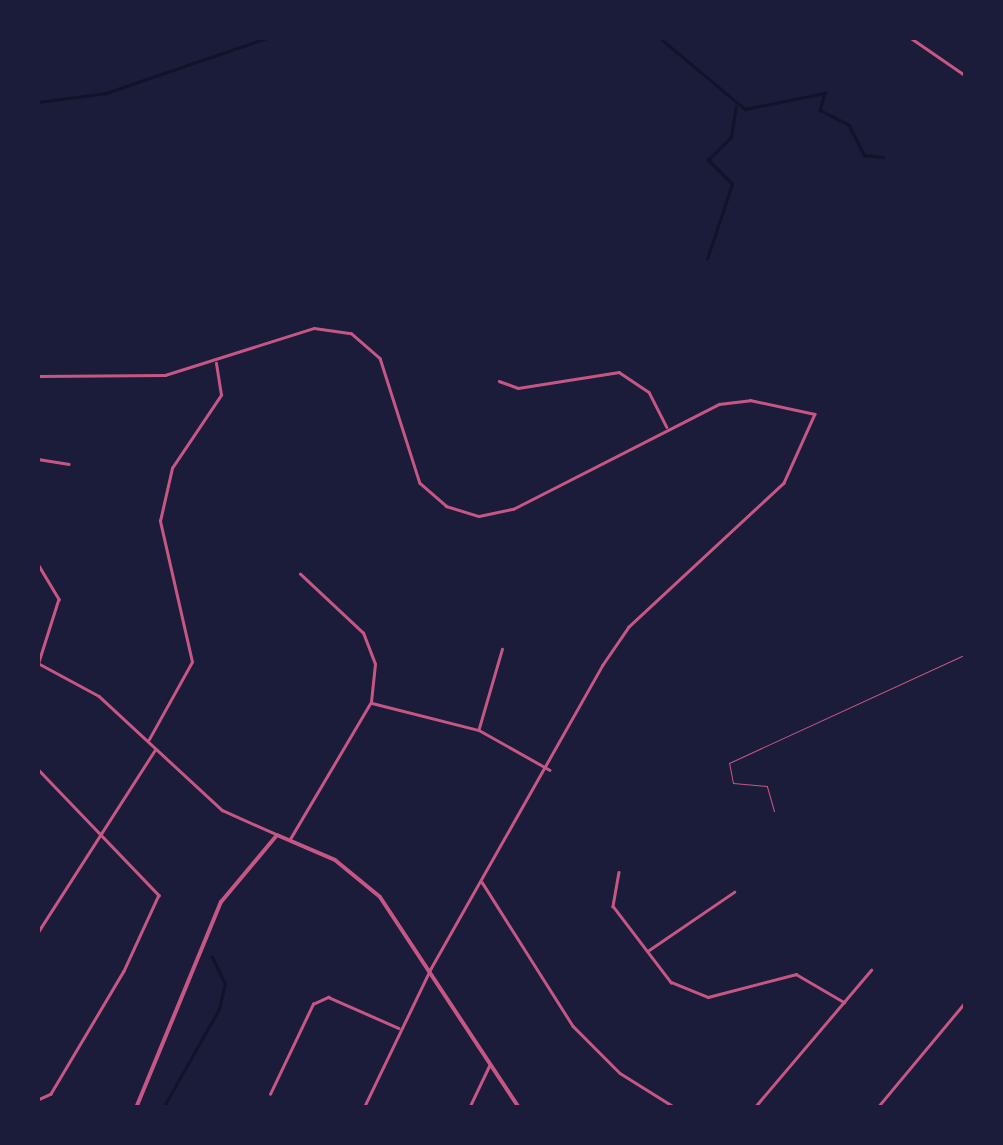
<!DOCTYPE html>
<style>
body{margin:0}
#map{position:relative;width:1003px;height:1145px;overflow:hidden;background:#1b1b3a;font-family:"Zilla Slab",serif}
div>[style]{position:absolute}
.stream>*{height:2.5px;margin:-1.25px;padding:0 1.25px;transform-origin:1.25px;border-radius:1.25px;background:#12122b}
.service>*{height:1px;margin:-0.5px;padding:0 0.5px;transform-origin:0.5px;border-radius:0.5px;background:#c65784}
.minor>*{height:2.5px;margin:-1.25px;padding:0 1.25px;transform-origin:1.25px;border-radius:1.25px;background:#c65784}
.tertiary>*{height:4px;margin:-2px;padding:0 2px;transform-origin:2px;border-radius:2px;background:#c65784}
span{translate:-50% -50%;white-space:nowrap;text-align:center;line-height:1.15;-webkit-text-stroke:10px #1b1b3a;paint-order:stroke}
.frame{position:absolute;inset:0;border:40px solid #1b1b3a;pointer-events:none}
</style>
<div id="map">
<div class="stream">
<i style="left:660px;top:38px;width:111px;rotate:39.9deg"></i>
<i style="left:745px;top:109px;width:82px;rotate:-11.3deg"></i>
<i style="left:825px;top:93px;width:18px;rotate:106deg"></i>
<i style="left:820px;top:110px;width:33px;rotate:27deg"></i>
<i style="left:849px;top:125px;width:34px;rotate:63deg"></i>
<i style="left:864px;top:155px;width:19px;rotate:6deg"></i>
<i style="left:38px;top:102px;width:69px;rotate:-7.5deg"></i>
<i style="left:106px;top:93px;width:170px;rotate:-18.9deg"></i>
<i style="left:707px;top:259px;width:79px;rotate:-71.6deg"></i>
<i style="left:732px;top:184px;width:34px;rotate:-135deg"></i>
<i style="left:708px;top:160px;width:33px;rotate:-45deg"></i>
<i style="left:731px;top:137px;width:30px;rotate:-81deg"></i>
<i style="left:163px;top:1108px;width:114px;rotate:-60.5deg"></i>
<i style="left:219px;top:1009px;width:26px;rotate:-77deg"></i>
<i style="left:225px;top:984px;width:30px;rotate:-116deg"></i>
</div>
<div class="service">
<i style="left:774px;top:811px;width:26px;rotate:-106deg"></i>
<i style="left:767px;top:786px;width:34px;rotate:-175deg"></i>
<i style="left:733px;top:783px;width:20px;rotate:-101deg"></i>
<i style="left:729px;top:763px;width:261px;rotate:-24.7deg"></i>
</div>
<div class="minor">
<i style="left:911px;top:38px;width:67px;rotate:34.6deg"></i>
<i style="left:38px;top:376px;width:127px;rotate:-0.5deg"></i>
<i style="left:165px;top:375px;width:156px;rotate:-17.5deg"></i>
<i style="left:314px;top:328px;width:37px;rotate:8deg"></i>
<i style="left:351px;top:333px;width:38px;rotate:41deg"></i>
<i style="left:380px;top:358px;width:131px;rotate:72.3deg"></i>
<i style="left:420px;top:483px;width:35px;rotate:41deg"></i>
<i style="left:446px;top:506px;width:34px;rotate:17deg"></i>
<i style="left:479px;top:516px;width:35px;rotate:-12deg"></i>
<i style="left:513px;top:509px;width:231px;rotate:-27deg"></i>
<i style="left:719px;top:404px;width:31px;rotate:-7deg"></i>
<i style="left:750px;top:400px;width:66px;rotate:12.2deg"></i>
<i style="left:815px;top:414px;width:76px;rotate:114.2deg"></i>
<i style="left:784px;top:483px;width:212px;rotate:137.1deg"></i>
<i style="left:629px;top:627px;width:46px;rotate:124.4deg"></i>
<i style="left:603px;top:665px;width:349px;rotate:119.5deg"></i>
<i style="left:431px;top:969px;width:154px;rotate:115.7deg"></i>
<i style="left:499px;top:381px;width:20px;rotate:20deg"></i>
<i style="left:518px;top:388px;width:102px;rotate:-9deg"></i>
<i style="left:619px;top:372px;width:36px;rotate:34deg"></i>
<i style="left:649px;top:392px;width:39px;rotate:63deg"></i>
<i style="left:38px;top:459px;width:31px;rotate:9deg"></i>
<i style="left:38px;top:564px;width:41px;rotate:59deg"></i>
<i style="left:59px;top:599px;width:66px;rotate:107.6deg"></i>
<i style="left:38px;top:663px;width:69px;rotate:28.4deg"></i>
<i style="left:99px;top:696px;width:168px;rotate:42.8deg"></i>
<i style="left:222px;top:810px;width:59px;rotate:24deg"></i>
<i style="left:372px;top:703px;width:110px;rotate:14.2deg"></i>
<i style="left:479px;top:730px;width:81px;rotate:29.4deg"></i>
<i style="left:479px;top:728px;width:82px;rotate:-73.8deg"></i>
<i style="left:148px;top:741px;width:90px;rotate:-60.9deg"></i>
<i style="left:192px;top:662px;width:145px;rotate:-102.8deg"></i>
<i style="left:160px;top:521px;width:54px;rotate:-77.2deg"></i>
<i style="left:172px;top:468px;width:88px;rotate:-56.1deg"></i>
<i style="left:221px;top:395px;width:32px;rotate:-99deg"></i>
<i style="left:38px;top:769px;width:175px;rotate:46.2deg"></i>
<i style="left:159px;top:895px;width:84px;rotate:114.7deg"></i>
<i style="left:124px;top:971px;width:143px;rotate:120.7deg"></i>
<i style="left:51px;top:1094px;width:14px;rotate:155deg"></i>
<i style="left:290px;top:839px;width:159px;rotate:-59.4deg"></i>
<i style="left:371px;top:702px;width:38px;rotate:-84deg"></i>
<i style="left:375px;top:664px;width:33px;rotate:-111deg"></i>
<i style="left:363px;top:633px;width:86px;rotate:-136.9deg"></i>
<i style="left:619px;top:872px;width:35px;rotate:100deg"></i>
<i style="left:613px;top:906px;width:96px;rotate:52.7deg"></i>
<i style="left:671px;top:982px;width:40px;rotate:22deg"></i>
<i style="left:708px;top:997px;width:91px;rotate:-14.6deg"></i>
<i style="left:796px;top:974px;width:56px;rotate:30.3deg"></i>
<i style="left:482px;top:882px;width:170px;rotate:57.7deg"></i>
<i style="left:573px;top:1026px;width:66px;rotate:45deg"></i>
<i style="left:620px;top:1073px;width:66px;rotate:32deg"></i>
<i style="left:38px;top:932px;width:216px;rotate:-57.3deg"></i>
<i style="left:649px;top:950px;width:103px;rotate:-34.3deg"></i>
<i style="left:270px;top:1094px;width:100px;rotate:-64.5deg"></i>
<i style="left:313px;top:1004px;width:17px;rotate:-25deg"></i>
<i style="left:328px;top:997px;width:77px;rotate:23.6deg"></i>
<i style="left:469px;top:1108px;width:47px;rotate:-64.5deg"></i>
<i style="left:754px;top:1108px;width:181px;rotate:-49.7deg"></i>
<i style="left:877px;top:1108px;width:139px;rotate:-50.2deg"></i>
</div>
<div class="tertiary">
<i style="left:136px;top:1108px;width:223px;rotate:-67.6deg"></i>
<i style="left:221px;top:902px;width:87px;rotate:-50.1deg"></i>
<i style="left:277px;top:835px;width:63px;rotate:23.3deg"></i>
<i style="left:335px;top:860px;width:58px;rotate:39.4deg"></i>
<i style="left:380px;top:897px;width:253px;rotate:56.6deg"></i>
</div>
<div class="frame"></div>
</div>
